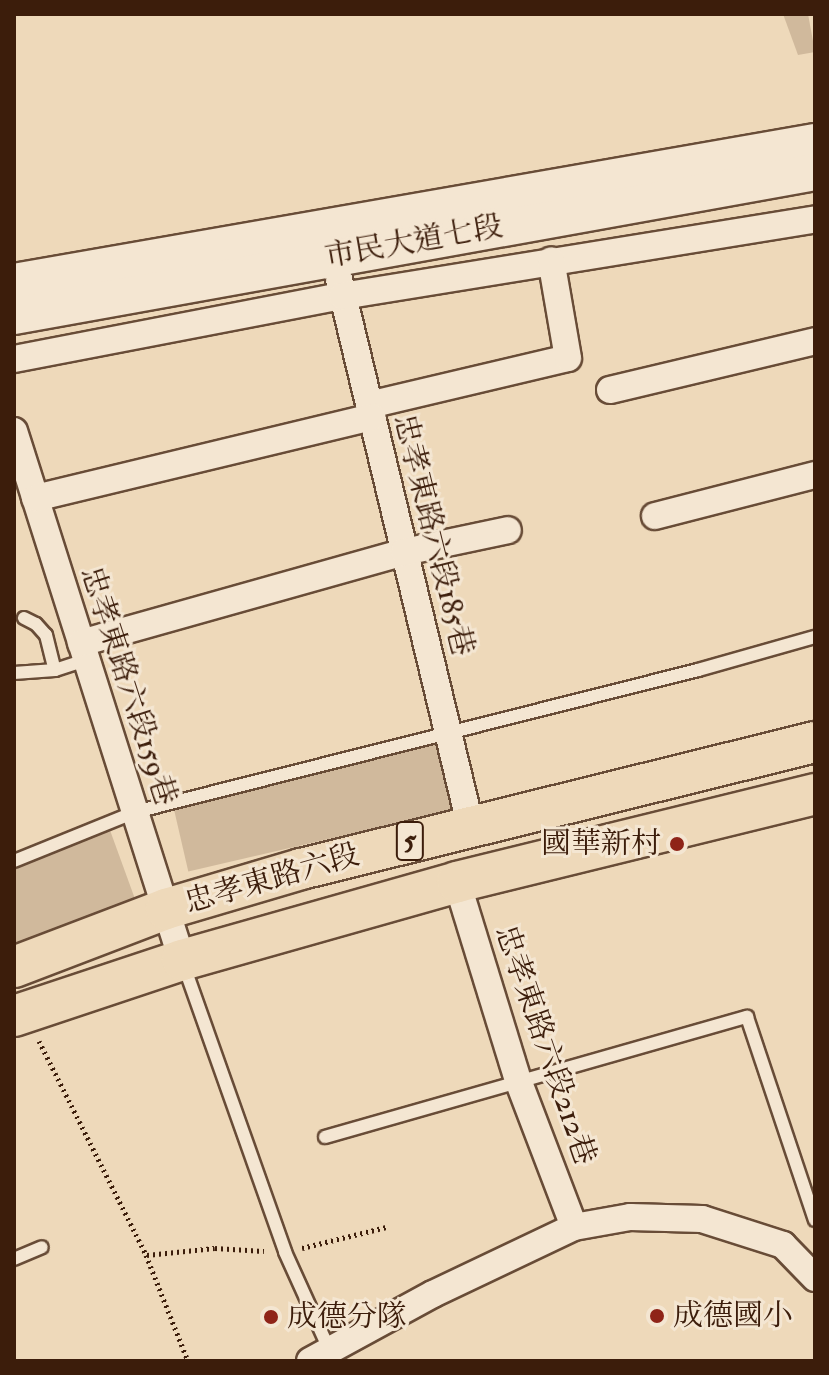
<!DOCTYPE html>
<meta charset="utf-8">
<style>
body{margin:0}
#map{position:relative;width:829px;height:1375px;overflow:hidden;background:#eed9ba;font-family:"IM FELL Double Pica","Noto Serif TC",serif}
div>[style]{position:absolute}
.green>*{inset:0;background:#d0b99c;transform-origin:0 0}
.path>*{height:5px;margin-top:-2.5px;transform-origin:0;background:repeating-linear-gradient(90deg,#3c1d0b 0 2px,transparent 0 6px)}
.roads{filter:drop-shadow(2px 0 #684c37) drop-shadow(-2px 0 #684c37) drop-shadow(0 2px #684c37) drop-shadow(0 -2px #684c37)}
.lane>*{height:12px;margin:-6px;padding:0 6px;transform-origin:6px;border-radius:6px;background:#f4e6d2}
.street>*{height:26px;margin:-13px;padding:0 13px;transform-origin:13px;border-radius:13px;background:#f4e6d2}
.secondary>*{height:36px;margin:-18px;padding:0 18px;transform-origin:18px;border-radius:18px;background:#f4e6d2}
.primary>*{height:40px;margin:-20px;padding:0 20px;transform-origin:20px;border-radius:20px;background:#eed9ba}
.dots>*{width:22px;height:22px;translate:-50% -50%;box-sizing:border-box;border:4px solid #f4e6d2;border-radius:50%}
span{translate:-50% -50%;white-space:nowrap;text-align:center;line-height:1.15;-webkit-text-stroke:6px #f4e6d2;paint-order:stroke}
.shield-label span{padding:2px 6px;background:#f4e6d2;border:2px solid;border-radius:6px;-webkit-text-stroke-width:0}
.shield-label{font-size:28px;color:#3c1d0b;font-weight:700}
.street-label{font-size:30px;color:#3c1d0b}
.poi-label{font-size:30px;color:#3c1d0b}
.right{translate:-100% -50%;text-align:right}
.left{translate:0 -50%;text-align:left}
.frame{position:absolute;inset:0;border:16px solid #3c1d0b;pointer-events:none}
</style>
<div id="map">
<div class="green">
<i style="clip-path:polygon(783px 14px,808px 14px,815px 52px,798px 55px)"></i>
<i style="left:437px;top:735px;width:77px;height:273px;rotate:77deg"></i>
<i style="clip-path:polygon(107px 822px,135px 899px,14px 951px,14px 865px)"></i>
</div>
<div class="path">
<i style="left:39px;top:1041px;width:239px;rotate:63.4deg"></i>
<i style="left:146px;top:1255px;width:114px;rotate:68.4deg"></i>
<i style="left:302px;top:1248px;width:87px;rotate:-14deg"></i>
<i style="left:147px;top:1255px;width:68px;rotate:-5.9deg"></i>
<i style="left:215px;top:1248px;width:49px;rotate:3.5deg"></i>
</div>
<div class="roads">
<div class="lane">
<i style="left:24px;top:618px;width:13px;rotate:27deg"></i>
<i style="left:36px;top:624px;width:15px;rotate:48deg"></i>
<i style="left:46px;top:635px;width:36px;rotate:76deg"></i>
<i style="left:14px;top:673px;width:41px;rotate:-4.2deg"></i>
<i style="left:55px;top:670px;width:33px;rotate:-18deg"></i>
<i style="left:14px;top:861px;width:131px;rotate:-22deg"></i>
<i style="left:135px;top:812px;width:581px;rotate:-14.16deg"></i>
<i style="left:698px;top:670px;width:122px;rotate:-15.8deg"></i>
<i style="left:184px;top:966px;width:303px;rotate:70.5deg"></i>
<i style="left:285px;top:1252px;width:109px;rotate:65.6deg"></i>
<i style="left:325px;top:1137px;width:439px;rotate:-15.9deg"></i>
<i style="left:747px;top:1017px;width:214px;rotate:71.5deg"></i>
<i style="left:14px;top:1259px;width:30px;rotate:-23deg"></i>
</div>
<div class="street">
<i style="left:339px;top:279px;width:565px;rotate:76.48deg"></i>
<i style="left:14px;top:359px;width:334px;rotate:-10.9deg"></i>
<i style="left:342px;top:296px;width:479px;rotate:-9.2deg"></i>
<i style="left:610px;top:390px;width:211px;rotate:-13.4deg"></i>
<i style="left:369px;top:405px;width:204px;rotate:-13.3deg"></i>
<i style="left:568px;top:358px;width:99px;rotate:-99.8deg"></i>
<i style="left:14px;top:431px;width:555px;rotate:72.38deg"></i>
<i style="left:35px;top:498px;width:347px;rotate:-13.5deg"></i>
<i style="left:655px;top:516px;width:165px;rotate:-14.4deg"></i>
<i style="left:81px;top:643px;width:336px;rotate:-15.7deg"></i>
<i style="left:404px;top:552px;width:106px;rotate:-11.9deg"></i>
<i style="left:457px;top:882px;width:207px;rotate:72.9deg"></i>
<i style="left:518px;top:1080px;width:157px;rotate:69.1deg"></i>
<i style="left:310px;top:1361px;width:140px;rotate:-28.6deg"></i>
<i style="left:433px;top:1294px;width:156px;rotate:-25.4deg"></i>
<i style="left:574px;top:1227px;width:57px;rotate:-10.1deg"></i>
<i style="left:630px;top:1217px;width:72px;rotate:1.6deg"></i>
<i style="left:702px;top:1219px;width:85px;rotate:17.8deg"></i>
<i style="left:783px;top:1245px;width:46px;rotate:45.9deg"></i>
</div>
<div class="secondary">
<i style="left:14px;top:282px;width:813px;rotate:-9.91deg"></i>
<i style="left:14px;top:316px;width:814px;rotate:-10.19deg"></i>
</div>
<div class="primary">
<i style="left:14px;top:967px;width:163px;rotate:-20.9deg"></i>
<i style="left:166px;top:909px;width:141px;rotate:-16.5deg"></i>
<i style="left:301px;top:869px;width:529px;rotate:-13.88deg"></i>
<i style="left:14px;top:1016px;width:177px;rotate:-18.4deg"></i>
<i style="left:182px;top:960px;width:286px;rotate:-15.8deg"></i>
<i style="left:457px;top:882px;width:369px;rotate:-13.8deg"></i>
</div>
</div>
<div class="dots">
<i style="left:677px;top:844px;background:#8f2418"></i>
<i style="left:657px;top:1316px;background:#8f2418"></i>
<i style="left:271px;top:1317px;background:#8f2418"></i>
</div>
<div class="shield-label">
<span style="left:410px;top:841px">5</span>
</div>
<div class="street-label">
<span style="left:414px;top:242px;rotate:-10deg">市民大道七段</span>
<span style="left:433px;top:535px;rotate:76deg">忠孝東路六段185巷</span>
<span style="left:128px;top:686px;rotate:72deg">忠孝東路六段159巷</span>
<span style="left:272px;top:879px;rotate:-16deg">忠孝東路六段</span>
<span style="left:545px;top:1045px;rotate:71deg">忠孝東路六段212巷</span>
</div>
<div class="poi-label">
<span class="right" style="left:661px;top:844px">國華新村</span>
<span class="left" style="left:673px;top:1316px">成德國小</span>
<span class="left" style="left:287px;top:1317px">成德分隊</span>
</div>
<div class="frame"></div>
</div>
